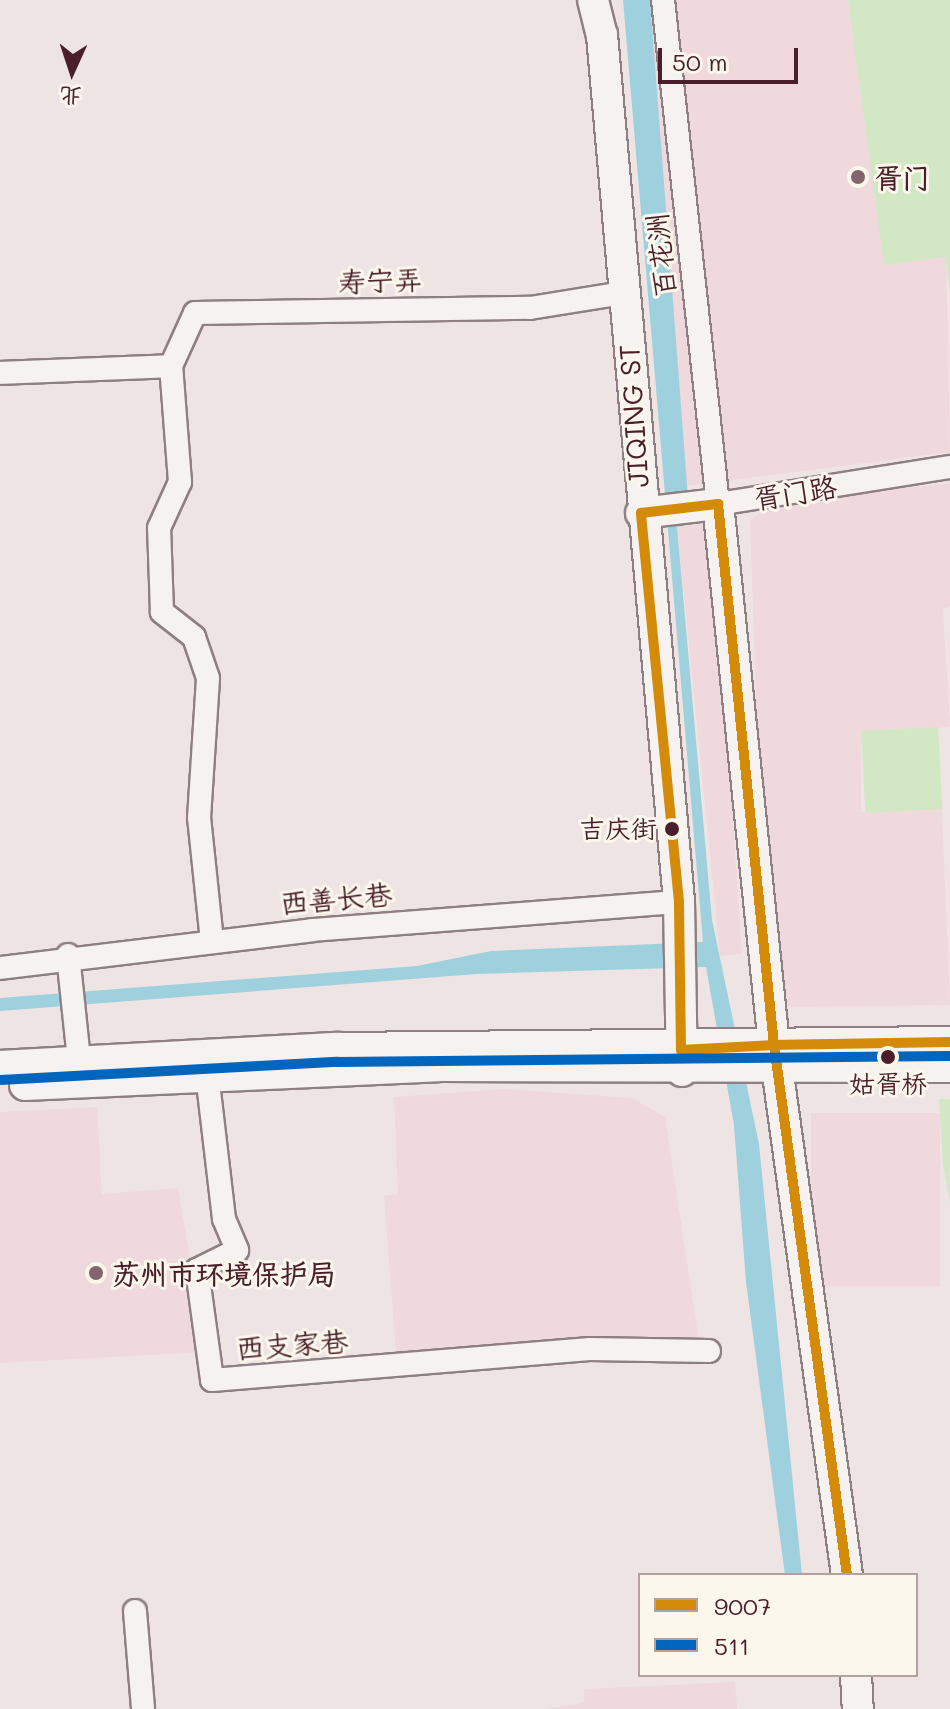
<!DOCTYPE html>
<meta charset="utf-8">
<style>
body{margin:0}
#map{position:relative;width:950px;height:1709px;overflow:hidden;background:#efe4e4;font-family:Mali,"LXGW WenKai TC",sans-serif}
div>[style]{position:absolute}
.built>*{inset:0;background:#efd9dc;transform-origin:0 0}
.green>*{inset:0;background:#d2e8c5;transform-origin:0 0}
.water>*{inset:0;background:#9ed1dd}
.roads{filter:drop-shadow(2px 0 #8d7f82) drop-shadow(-2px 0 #8d7f82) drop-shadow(0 2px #8d7f82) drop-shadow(0 -2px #8d7f82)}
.street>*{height:22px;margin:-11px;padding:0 11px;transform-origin:11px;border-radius:11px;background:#f5f2ef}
.secondary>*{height:30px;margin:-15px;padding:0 15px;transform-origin:15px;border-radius:15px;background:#f5f2ef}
.bus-1>*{height:10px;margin:-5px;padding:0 5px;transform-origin:5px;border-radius:5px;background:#d48b09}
.bus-2>*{height:10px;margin:-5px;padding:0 5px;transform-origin:5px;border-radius:5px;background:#0065bd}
.dots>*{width:22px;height:22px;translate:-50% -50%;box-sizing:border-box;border:4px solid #fbf7ec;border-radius:50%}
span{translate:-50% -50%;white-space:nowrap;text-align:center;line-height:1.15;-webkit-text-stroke:6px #fbf7ec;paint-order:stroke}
.bus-label{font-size:26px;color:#4a1f2b}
.right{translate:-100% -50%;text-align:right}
.poi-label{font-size:28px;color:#4a1f2b;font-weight:700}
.left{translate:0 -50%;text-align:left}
.street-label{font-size:28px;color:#4a1f2b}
.legend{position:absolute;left:638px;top:1573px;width:280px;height:104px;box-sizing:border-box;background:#fbf7ec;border:2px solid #b4a19f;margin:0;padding:10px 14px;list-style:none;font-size:24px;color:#4a1f2b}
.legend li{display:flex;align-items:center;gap:16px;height:40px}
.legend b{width:40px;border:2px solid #b4a19f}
.north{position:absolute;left:32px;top:32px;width:80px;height:80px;-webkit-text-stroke:6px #fbf7ec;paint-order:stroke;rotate:183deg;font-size:22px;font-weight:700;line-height:32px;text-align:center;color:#4a1f2b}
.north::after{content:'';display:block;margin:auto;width:28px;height:36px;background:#4a1f2b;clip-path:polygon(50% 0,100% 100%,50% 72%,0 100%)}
.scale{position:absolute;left:658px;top:48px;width:140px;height:36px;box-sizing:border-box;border:4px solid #4a1f2b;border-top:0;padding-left:10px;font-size:24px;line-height:28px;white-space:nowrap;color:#4a1f2b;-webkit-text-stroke:6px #fbf7ec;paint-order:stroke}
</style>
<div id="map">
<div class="built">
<i style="clip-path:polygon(650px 0,848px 0,884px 264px,946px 257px,950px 452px,686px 486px)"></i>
<i style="clip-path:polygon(950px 483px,950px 607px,943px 609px,950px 727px,861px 732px,861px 812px,942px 809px,950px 1005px,780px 1007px,758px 763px,750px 520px,775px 503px)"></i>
<i style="clip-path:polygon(713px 523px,742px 954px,720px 956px,677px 526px)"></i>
<i style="clip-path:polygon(504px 1089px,632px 1098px,665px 1117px,700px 1348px,397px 1368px,384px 1196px,398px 1194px,394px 1097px)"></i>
<i style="clip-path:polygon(97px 1107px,102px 1194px,178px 1188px,206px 1352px,0 1363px,0 1112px)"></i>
<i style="left:811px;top:1113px;width:129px;height:173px"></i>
<i style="clip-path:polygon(735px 1682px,737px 1709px,544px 1709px,584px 1703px,584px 1689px)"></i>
</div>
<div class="green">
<i style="clip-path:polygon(848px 0,950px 0,950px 291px,945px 257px,884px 265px)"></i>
<i style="left:938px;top:727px;width:82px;height:77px;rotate:87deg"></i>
<i style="clip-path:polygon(939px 1099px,950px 1099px,950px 1202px,943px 1165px)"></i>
</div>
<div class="water">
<i style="clip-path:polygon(623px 0,650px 0,690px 524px,677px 527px,712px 920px,759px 1144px,802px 1575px,785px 1575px,746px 1282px,734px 1125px,706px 967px,477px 974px,0 1011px,0 998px,417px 966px,491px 951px,703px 942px)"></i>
</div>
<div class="roads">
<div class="street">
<i style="left:663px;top:0;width:507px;rotate:83.77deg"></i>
<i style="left:718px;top:504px;width:235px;rotate:-9.1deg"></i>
<i style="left:0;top:373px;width:171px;rotate:-2.3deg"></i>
<i style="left:212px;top:941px;width:124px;rotate:-96deg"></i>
<i style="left:199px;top:818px;width:140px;rotate:-86.3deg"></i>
<i style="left:208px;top:678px;width:43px;rotate:-108.9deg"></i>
<i style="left:194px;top:637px;width:41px;rotate:-142deg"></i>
<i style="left:162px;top:612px;width:84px;rotate:-92deg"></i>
<i style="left:159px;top:528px;width:51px;rotate:-65.5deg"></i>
<i style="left:180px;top:482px;width:116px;rotate:-94.4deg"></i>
<i style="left:171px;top:366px;width:58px;rotate:-65.6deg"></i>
<i style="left:195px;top:313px;width:335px;rotate:-0.9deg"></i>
<i style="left:530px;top:308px;width:95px;rotate:-9.1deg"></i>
<i style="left:68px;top:955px;width:106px;rotate:84deg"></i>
<i style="left:0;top:968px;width:314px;rotate:-6.9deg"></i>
<i style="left:312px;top:930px;width:368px;rotate:-4.4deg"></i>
<i style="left:207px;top:1074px;width:146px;rotate:83.3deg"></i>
<i style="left:224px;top:1219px;width:34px;rotate:67deg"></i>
<i style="left:237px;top:1250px;width:45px;rotate:153.4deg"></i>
<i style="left:197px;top:1270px;width:111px;rotate:82.2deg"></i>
<i style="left:212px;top:1380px;width:379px;rotate:-4.7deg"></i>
<i style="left:590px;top:1349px;width:119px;rotate:1deg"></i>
<i style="left:135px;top:1611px;width:98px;rotate:85.3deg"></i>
</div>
<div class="secondary">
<i style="left:593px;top:0;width:36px;rotate:76deg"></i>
<i style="left:602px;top:35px;width:870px;rotate:84.92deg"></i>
<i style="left:679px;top:902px;width:169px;rotate:89deg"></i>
<i style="left:641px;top:513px;width:78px;rotate:-6.7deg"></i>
<i style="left:718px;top:504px;width:544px;rotate:84.09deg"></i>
<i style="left:774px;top:1045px;width:535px;rotate:82.16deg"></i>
<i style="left:0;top:1066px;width:337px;rotate:-3.1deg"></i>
<i style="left:337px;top:1048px;width:613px;rotate:-0.56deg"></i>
<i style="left:25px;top:1085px;width:414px;rotate:-2.6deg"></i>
<i style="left:439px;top:1066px;width:511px;rotate:0.11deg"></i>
<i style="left:856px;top:1675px;width:34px;rotate:87deg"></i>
</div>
</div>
<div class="bus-1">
<i style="left:718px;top:504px;width:544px;rotate:84.09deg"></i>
<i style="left:774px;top:1045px;width:93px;rotate:176.9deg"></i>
<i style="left:681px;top:1050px;width:148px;rotate:-90.8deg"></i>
<i style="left:679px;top:902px;width:391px;rotate:-95.6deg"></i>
<i style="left:641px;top:513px;width:78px;rotate:-6.7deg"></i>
<i style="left:774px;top:1045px;width:535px;rotate:82.16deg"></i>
<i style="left:774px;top:1045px;width:176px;rotate:-1deg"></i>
</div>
<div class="bus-2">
<i style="left:1px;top:1080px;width:336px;rotate:-3.1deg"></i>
<i style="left:337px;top:1062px;width:613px;rotate:-0.56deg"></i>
</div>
<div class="dots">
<i style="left:858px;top:177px;background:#84646c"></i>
<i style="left:672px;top:829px;background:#4a1f2b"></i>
<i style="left:888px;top:1057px;background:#4a1f2b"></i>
<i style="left:96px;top:1273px;background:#84646c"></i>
</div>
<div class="bus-label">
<span class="right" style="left:657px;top:829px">吉庆街</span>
<span style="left:888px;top:1084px">姑胥桥</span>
</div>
<div class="poi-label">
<span class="left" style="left:874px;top:177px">胥门</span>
<span class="left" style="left:112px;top:1273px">苏州市环境保护局</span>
</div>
<div class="street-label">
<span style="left:660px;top:255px;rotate:-96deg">百花洲</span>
<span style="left:380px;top:280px;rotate:-1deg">寿宁弄</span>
<span style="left:633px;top:416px;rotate:-94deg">JIQING ST</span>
<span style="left:795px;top:492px;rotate:-9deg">胥门路</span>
<span style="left:336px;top:898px;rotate:-5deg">西善长巷</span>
<span style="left:292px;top:1344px;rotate:-4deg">西支家巷</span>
</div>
<ul class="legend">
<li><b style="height:10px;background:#d48b09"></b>9007</li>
<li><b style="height:10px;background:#0065bd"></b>511</li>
</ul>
<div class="north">北</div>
<div class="scale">50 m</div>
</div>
